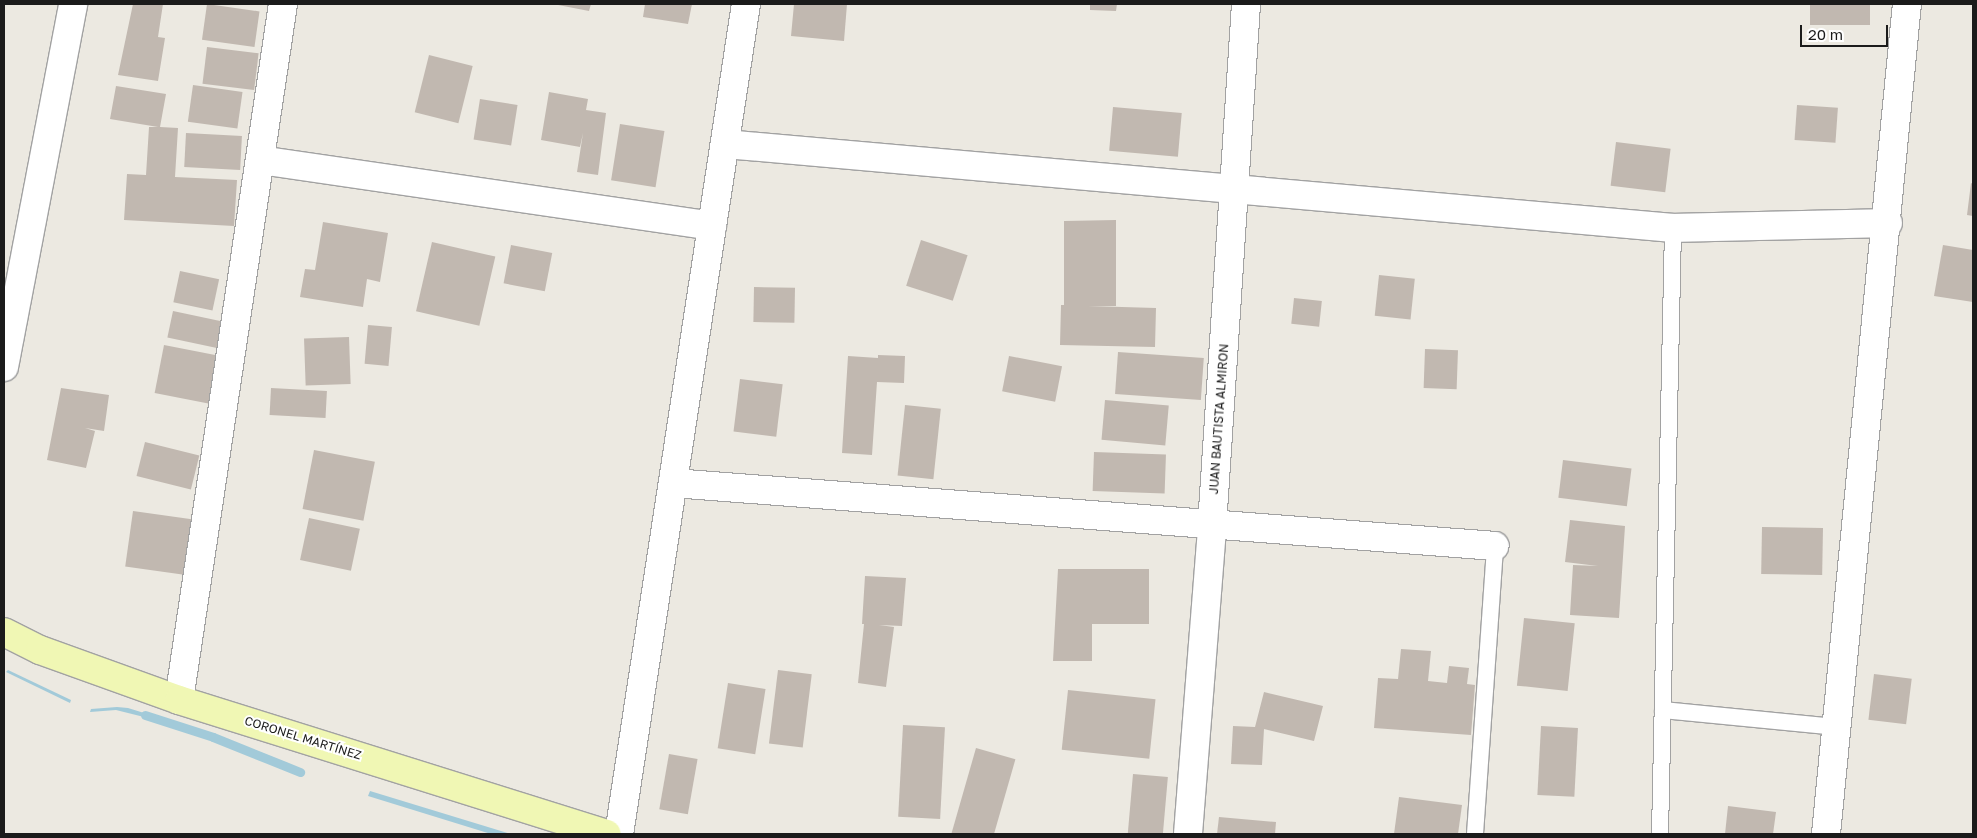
<!DOCTYPE html>
<meta charset="utf-8">
<style>
body{margin:0}
#map{position:relative;width:1977px;height:838px;overflow:hidden;background:#ece9e1;font-family:"Golos Text",sans-serif}
div>[style]{position:absolute}
.water>*{inset:0;background:#a2cad9}
.stream>*{height:9px;margin:-4.5px;padding:0 4.5px;transform-origin:4.5px;border-radius:4.5px;background:#a2cad9}
.building>*{inset:0;background:#c1b8b0;transform-origin:0 0}
.roads{filter:drop-shadow(1px 0 #a2a2a2) drop-shadow(-1px 0 #a2a2a2) drop-shadow(0 1px #a2a2a2) drop-shadow(0 -1px #a2a2a2)}
.lane>*{height:16px;margin:-8px;padding:0 8px;transform-origin:8px;border-radius:8px;background:#fff}
.street>*{height:28px;margin:-14px;padding:0 14px;transform-origin:14px;border-radius:14px;background:#fff}
.secondary>*{height:28px;margin:-14px;padding:0 14px;transform-origin:14px;border-radius:14px;background:#f0f7b4}
span{translate:-50% -50%;white-space:nowrap;text-align:center;line-height:1.15;-webkit-text-stroke:4px #fff;paint-order:stroke}
.street-label{font-size:12px;color:#1b1b1b}
.frame{position:absolute;inset:0;border:5px solid #1b1b1b;pointer-events:none}
.scale{position:absolute;left:1800px;top:25px;width:88px;height:22px;box-sizing:border-box;border:2px solid #1b1b1b;border-top:0;padding-left:6px;font-size:15px;line-height:18px;white-space:nowrap;color:#1b1b1b;-webkit-text-stroke:4px #fff;paint-order:stroke}
</style>
<div id="map">
<div class="water">
<i style="clip-path:polygon(8px 670px,71px 700px,70px 703px,6px 672px)"></i>
<i style="clip-path:polygon(117px 707px,128px 708px,157px 717px,156px 720px,116px 710px,90px 712px,91px 709px)"></i>
<i style="clip-path:polygon(370px 791px,511px 834px,491px 834px,368px 796px)"></i>
</div>
<div class="stream">
<i style="left:145px;top:715px;width:71px;rotate:17.9deg"></i>
<i style="left:213px;top:737px;width:94px;rotate:21.9deg"></i>
</div>
<div class="building">
<i style="clip-path:polygon(133px 4px,163px 4px,158px 37px,165px 38px,158px 81px,118px 75px)"></i>
<i style="left:207px;top:4px;width:53px;height:36px;rotate:8deg"></i>
<i style="clip-path:polygon(553px 4px,591px 4px,589px 11px)"></i>
<i style="clip-path:polygon(645px 4px,692px 4px,688px 24px,643px 17px)"></i>
<i style="clip-path:polygon(794px 4px,847px 4px,844px 41px,791px 36px)"></i>
<i style="clip-path:polygon(1090px 4px,1117px 4px,1116px 11px,1090px 10px)"></i>
<i style="left:1810px;top:4px;width:60px;height:21px"></i>
<i style="left:207px;top:47px;width:52px;height:37px;rotate:7deg"></i>
<i style="left:429px;top:55px;width:45px;height:59px;rotate:14deg"></i>
<i style="left:193px;top:85px;width:50px;height:37px;rotate:8deg"></i>
<i style="clip-path:polygon(116px 86px,166px 94px,160px 127px,178px 128px,175px 177px,237px 180px,234px 226px,124px 220px,127px 174px,146px 175px,149px 127px,158px 127px,110px 119px)"></i>
<i style="clip-path:polygon(549px 92px,588px 99px,586px 110px,606px 113px,598px 175px,577px 172px,583px 133px,580px 147px,541px 140px)"></i>
<i style="left:480px;top:99px;width:38px;height:41px;rotate:9deg"></i>
<i style="left:1797px;top:105px;width:41px;height:35px;rotate:4deg"></i>
<i style="left:1113px;top:107px;width:69px;height:44px;rotate:5deg"></i>
<i style="left:620px;top:124px;width:45px;height:57px;rotate:9deg"></i>
<i style="left:186px;top:133px;width:56px;height:34px;rotate:3deg"></i>
<i style="left:1616px;top:142px;width:55px;height:44px;rotate:7deg"></i>
<i style="clip-path:polygon(1971px 183px,1973px 184px,1973px 216px,1967px 215px)"></i>
<i style="clip-path:polygon(1116px 220px,1116px 306px,1088px 306px,1156px 308px,1155px 347px,1060px 345px,1061px 305px,1064px 305px,1064px 221px)"></i>
<i style="clip-path:polygon(323px 222px,388px 233px,380px 282px,367px 279px,363px 307px,300px 297px,305px 269px,315px 270px)"></i>
<i style="left:921px;top:240px;width:49px;height:48px;rotate:18deg"></i>
<i style="left:432px;top:242px;width:65px;height:71px;rotate:13deg"></i>
<i style="left:511px;top:245px;width:42px;height:39px;rotate:11deg"></i>
<i style="clip-path:polygon(1943px 245px,1973px 250px,1973px 302px,1934px 296px)"></i>
<i style="left:180px;top:271px;width:40px;height:32px;rotate:12deg"></i>
<i style="left:1379px;top:275px;width:36px;height:41px;rotate:6deg"></i>
<i style="left:754px;top:287px;width:41px;height:35px;rotate:1deg"></i>
<i style="left:1294px;top:298px;width:28px;height:26px;rotate:6deg"></i>
<i style="left:173px;top:311px;width:53px;height:27px;rotate:12deg"></i>
<i style="left:368px;top:325px;width:24px;height:39px;rotate:5deg"></i>
<i style="left:349px;top:337px;width:47px;height:45px;rotate:88deg"></i>
<i style="left:164px;top:345px;width:56px;height:49px;rotate:11deg"></i>
<i style="left:1425px;top:349px;width:33px;height:39px;rotate:2deg"></i>
<i style="left:1118px;top:352px;width:86px;height:42px;rotate:4deg"></i>
<i style="clip-path:polygon(878px 355px,905px 356px,904px 383px,877px 382px,872px 455px,842px 453px,848px 356px,878px 358px)"></i>
<i style="left:1009px;top:356px;width:54px;height:36px;rotate:11deg"></i>
<i style="left:740px;top:379px;width:43px;height:53px;rotate:7deg"></i>
<i style="clip-path:polygon(61px 388px,109px 395px,104px 431px,85px 428px,95px 431px,86px 468px,47px 460px)"></i>
<i style="left:271px;top:388px;width:56px;height:27px;rotate:3deg"></i>
<i style="left:1105px;top:400px;width:64px;height:40px;rotate:5deg"></i>
<i style="left:905px;top:405px;width:36px;height:71px;rotate:6deg"></i>
<i style="left:145px;top:442px;width:56px;height:35px;rotate:14deg"></i>
<i style="left:314px;top:450px;width:62px;height:60px;rotate:11deg"></i>
<i style="left:1094px;top:452px;width:72px;height:39px;rotate:2deg"></i>
<i style="left:1563px;top:460px;width:69px;height:38px;rotate:7deg"></i>
<i style="left:133px;top:511px;width:63px;height:56px;rotate:8deg"></i>
<i style="left:309px;top:518px;width:52px;height:43px;rotate:12deg"></i>
<i style="clip-path:polygon(1570px 520px,1625px 526px,1619px 618px,1570px 615px,1573px 565px,1598px 566px,1565px 562px)"></i>
<i style="left:1762px;top:527px;width:61px;height:47px;rotate:1deg"></i>
<i style="clip-path:polygon(1058px 569px,1149px 569px,1149px 624px,1092px 624px,1092px 661px,1053px 661px)"></i>
<i style="clip-path:polygon(865px 576px,906px 578px,902px 626px,879px 625px,894px 627px,886px 687px,858px 683px,864px 624px,862px 624px)"></i>
<i style="left:1524px;top:618px;width:51px;height:68px;rotate:6deg"></i>
<i style="clip-path:polygon(1401px 649px,1431px 651px,1428px 681px,1447px 683px,1449px 666px,1469px 668px,1467px 684px,1475px 685px,1471px 735px,1374px 728px,1378px 678px,1398px 679px)"></i>
<i style="left:778px;top:670px;width:34px;height:74px;rotate:7deg"></i>
<i style="left:1874px;top:674px;width:38px;height:46px;rotate:7deg"></i>
<i style="left:728px;top:683px;width:38px;height:66px;rotate:9deg"></i>
<i style="left:1068px;top:690px;width:88px;height:60px;rotate:6deg"></i>
<i style="clip-path:polygon(1264px 692px,1323px 706px,1314px 741px,1264px 729px,1262px 765px,1231px 764px,1233px 726px,1255px 727px)"></i>
<i style="left:903px;top:725px;width:42px;height:92px;rotate:3deg"></i>
<i style="left:1541px;top:726px;width:37px;height:69px;rotate:3deg"></i>
<i style="left:976px;top:748px;width:41px;height:89px;rotate:16deg"></i>
<i style="left:669px;top:754px;width:29px;height:56px;rotate:10deg"></i>
<i style="left:1133px;top:774px;width:35px;height:60px;rotate:5deg"></i>
<i style="clip-path:polygon(1399px 797px,1462px 805px,1458px 834px,1394px 834px)"></i>
<i style="clip-path:polygon(1728px 806px,1776px 812px,1773px 834px,1725px 834px)"></i>
<i style="clip-path:polygon(1219px 817px,1276px 822px,1275px 834px,1217px 834px)"></i>
</div>
<div class="roads">
<div class="lane">
<i style="left:1663px;top:710px;width:175px;rotate:5.6deg"></i>
<i style="left:1475px;top:834px;width:289px;rotate:-86deg"></i>
<i style="left:1660px;top:834px;width:606px;rotate:-88.77deg"></i>
</div>
<div class="street">
<i style="left:725px;top:144px;width:952px;rotate:5.06deg"></i>
<i style="left:1673px;top:228px;width:215px;rotate:-1.3deg"></i>
<i style="left:260px;top:160px;width:457px;rotate:8.3deg"></i>
<i style="left:4px;top:367px;width:369px;rotate:-79.2deg"></i>
<i style="left:673px;top:483px;width:824px;rotate:4.38deg"></i>
<i style="left:179px;top:700px;width:704px;rotate:-81.5deg"></i>
<i style="left:619px;top:834px;width:840px;rotate:-81.3deg"></i>
<i style="left:1188px;top:834px;width:309px;rotate:-85.5deg"></i>
<i style="left:1212px;top:526px;width:523px;rotate:-86.27deg"></i>
<i style="left:1826px;top:834px;width:834px;rotate:-84.43deg"></i>
</div>
<div class="secondary">
<i style="left:4px;top:632px;width:40px;rotate:26.6deg"></i>
<i style="left:40px;top:650px;width:148px;rotate:19.8deg"></i>
<i style="left:179px;top:700px;width:448px;rotate:17.4deg"></i>
</div>
</div>
<div class="street-label">
<span style="left:1219px;top:419px;rotate:-86deg">JUAN BAUTISTA ALMIRON</span>
<span style="left:303px;top:738px;rotate:17deg">CORONEL MARTÍNEZ</span>
</div>
<div class="frame"></div>
<div class="scale">20 m</div>
</div>
